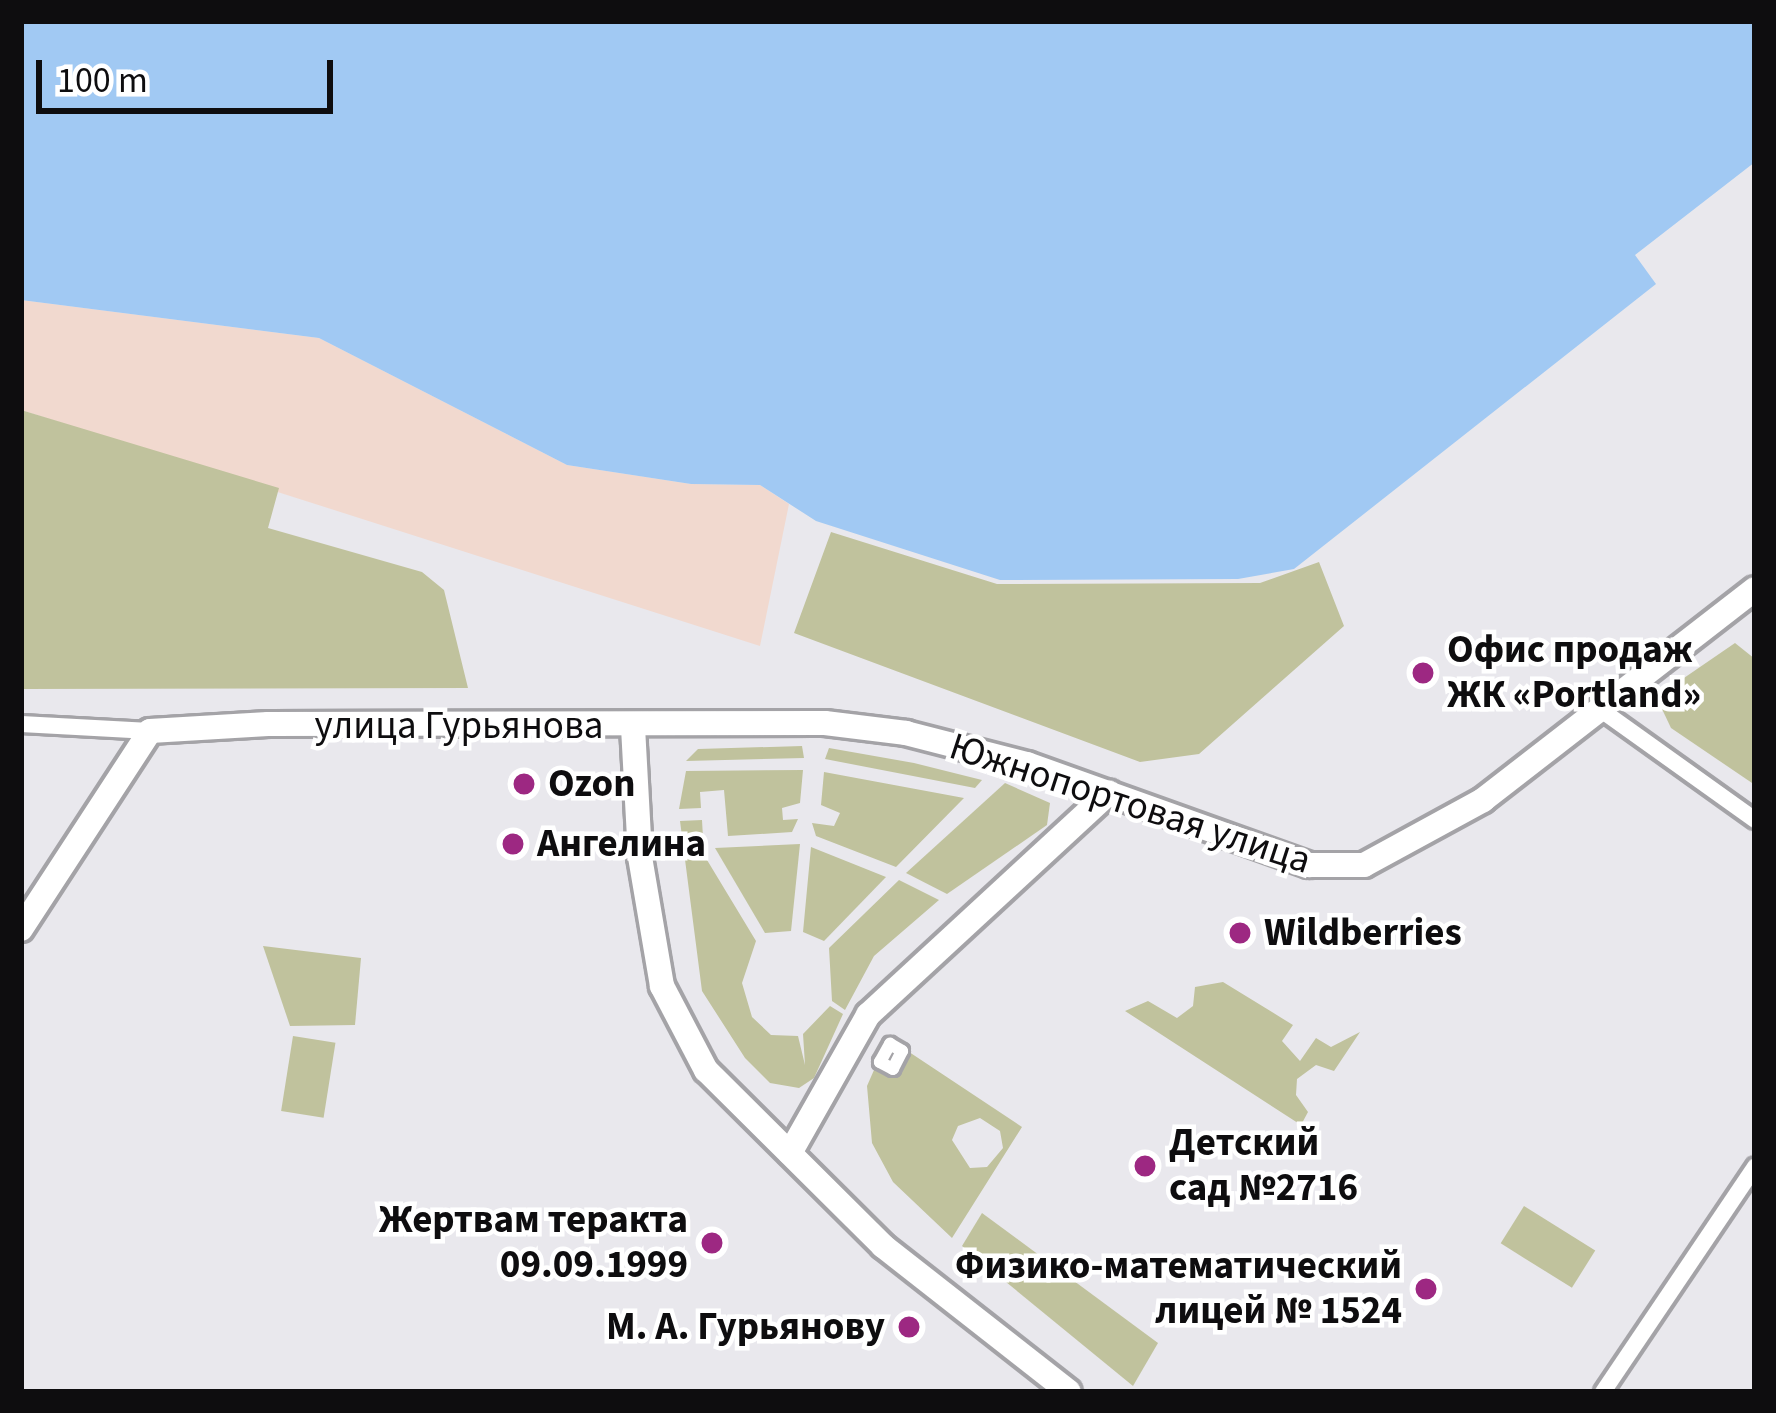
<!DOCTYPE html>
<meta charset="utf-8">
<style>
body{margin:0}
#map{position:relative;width:1776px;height:1413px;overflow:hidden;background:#e9e8ed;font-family:"Source Sans 3",sans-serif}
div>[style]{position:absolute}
.industrial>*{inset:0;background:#f1d9cf}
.green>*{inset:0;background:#c0c29d;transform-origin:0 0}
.water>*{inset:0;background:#a1c9f3}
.roads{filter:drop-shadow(3px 0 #a4a3a7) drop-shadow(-3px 0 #a4a3a7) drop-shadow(0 3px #a4a3a7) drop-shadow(0 -3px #a4a3a7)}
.pedestrian>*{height:12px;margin:-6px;padding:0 6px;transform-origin:6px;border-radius:6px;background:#fff}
.minor>*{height:16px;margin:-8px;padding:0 8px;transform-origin:8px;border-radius:8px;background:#fff}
.secondary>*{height:24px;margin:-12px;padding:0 12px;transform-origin:12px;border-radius:12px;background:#fff}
.dots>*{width:33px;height:33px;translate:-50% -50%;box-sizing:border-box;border:6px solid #fff;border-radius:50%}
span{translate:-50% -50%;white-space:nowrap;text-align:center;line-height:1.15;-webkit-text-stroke:9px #fff;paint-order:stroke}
.poi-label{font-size:39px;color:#0e0d0f;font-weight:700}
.left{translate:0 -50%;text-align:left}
.right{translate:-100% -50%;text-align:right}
.street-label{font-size:39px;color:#0e0d0f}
.frame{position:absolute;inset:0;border:24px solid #0e0d0f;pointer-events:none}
.scale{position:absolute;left:36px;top:60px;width:297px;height:54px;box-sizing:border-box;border:6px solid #0e0d0f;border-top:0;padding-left:15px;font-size:36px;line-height:42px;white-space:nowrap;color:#0e0d0f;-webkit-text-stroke:9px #fff;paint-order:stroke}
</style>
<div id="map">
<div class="industrial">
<i style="clip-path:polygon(21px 300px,319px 338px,567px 465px,691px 484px,760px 485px,789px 504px,760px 646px,21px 410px)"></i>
</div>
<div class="green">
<i style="clip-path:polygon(21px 410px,279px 488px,268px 528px,422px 572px,444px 590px,468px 688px,21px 689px)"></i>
<i style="clip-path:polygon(831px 532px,997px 584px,1260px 583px,1319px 562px,1344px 626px,1199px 754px,1140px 762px,794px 633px)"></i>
<i style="clip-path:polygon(1735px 643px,1755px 659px,1755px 785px,1671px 728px,1662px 709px,1665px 691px)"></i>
<i style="clip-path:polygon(802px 746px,804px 758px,686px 761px,698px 749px)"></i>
<i style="clip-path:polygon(829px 748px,914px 763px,982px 780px,975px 788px,825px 759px)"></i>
<i style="clip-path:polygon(803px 770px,800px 803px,782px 808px,783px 820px,798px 819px,792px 832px,728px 836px,724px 790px,700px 792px,701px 808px,679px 809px,686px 771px)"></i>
<i style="clip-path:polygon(824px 772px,964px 798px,896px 867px,816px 836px,812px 823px,834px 826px,840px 813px,821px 805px)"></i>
<i style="clip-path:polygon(1005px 783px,1050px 803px,1047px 825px,947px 894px,906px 873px)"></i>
<i style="clip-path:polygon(702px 820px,704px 855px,756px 941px,742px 983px,752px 1017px,771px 1035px,798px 1036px,805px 1065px,803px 1034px,830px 1006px,843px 1014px,814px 1078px,799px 1088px,770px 1083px,745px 1058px,702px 991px,680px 821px)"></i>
<i style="clip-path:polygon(800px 844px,791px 931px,765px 933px,715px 848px)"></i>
<i style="clip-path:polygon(811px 847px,886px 877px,824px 941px,803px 932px)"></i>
<i style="clip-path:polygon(899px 880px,939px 900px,874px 956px,845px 1010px,832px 1001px,829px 948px)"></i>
<i style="clip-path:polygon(263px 946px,361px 958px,355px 1025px,290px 1026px)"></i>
<i style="clip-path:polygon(1223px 982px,1293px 1025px,1282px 1041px,1300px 1061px,1316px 1038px,1331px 1047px,1360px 1032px,1334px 1071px,1316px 1065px,1297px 1079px,1296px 1095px,1308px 1112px,1301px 1125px,1125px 1011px,1148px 1001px,1177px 1018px,1193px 1006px,1195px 987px)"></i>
<i style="left:293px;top:1036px;width:43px;height:76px;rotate:9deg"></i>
<i style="clip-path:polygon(evenodd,888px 1038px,1022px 1127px,952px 1238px,893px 1182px,872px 1143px,867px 1086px,888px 1038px,980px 1118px,1000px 1131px,1003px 1148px,987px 1167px,970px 1168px,952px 1140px,958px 1126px,980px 1118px)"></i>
<i style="left:1524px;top:1206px;width:84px;height:44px;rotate:32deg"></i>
<i style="clip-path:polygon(982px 1213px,1158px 1343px,1133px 1386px,962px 1246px)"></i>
</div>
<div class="water">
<i style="clip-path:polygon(21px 21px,1755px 21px,1755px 162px,1635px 255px,1656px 284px,1294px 569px,1238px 579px,1000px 580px,816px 521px,760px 485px,691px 484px,567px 465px,319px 338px,21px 300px)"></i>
</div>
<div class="roads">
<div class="pedestrian">
<i style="left:890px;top:1044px;width:14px;rotate:30deg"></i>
<i style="left:902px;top:1051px;width:20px;rotate:117deg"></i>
<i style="left:893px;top:1069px;width:15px;rotate:-152deg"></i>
<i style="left:880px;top:1062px;width:21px;rotate:-61deg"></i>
</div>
<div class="minor">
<i style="left:1601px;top:710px;width:189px;rotate:35.5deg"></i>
<i style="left:21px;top:724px;width:129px;rotate:3.1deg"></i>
<i style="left:1603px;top:1392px;width:272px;rotate:-56deg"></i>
</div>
<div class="secondary">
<i style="left:633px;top:727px;width:130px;rotate:86.9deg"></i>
<i style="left:640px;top:857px;width:131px;rotate:80.3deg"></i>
<i style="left:662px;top:986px;width:95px;rotate:62.4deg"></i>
<i style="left:706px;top:1070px;width:250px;rotate:44.8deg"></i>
<i style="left:883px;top:1246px;width:236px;rotate:38.1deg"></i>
<i style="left:21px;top:929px;width:236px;rotate:-56.9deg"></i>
<i style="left:150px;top:731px;width:118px;rotate:-3.4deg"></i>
<i style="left:268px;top:724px;width:557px;rotate:-0.1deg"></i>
<i style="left:825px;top:723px;width:82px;rotate:7deg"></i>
<i style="left:906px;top:733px;width:125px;rotate:14.4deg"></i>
<i style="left:1027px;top:764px;width:300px;rotate:19.7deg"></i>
<i style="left:1309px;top:865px;width:55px"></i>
<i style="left:1364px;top:865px;width:136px;rotate:-28.6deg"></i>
<i style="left:1483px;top:800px;width:344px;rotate:-37.8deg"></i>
<i style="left:790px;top:1153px;width:159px;rotate:-60.5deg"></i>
<i style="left:868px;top:1015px;width:328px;rotate:-42.7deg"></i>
</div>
</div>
<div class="dots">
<i style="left:1423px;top:673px;background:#9d2882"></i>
<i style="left:524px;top:784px;background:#9d2882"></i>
<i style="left:513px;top:844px;background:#9d2882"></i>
<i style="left:1240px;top:933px;background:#9d2882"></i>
<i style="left:1145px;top:1166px;background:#9d2882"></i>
<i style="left:712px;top:1243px;background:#9d2882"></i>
<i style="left:1426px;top:1289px;background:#9d2882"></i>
<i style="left:909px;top:1327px;background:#9d2882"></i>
</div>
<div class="poi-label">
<span class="left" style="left:1447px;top:673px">Офис продаж<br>ЖК «Portland»</span>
<span class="left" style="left:548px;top:784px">Ozon</span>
<span class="left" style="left:537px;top:844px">Ангелина</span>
<span class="left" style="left:1264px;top:933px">Wildberries</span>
<span class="left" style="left:1169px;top:1166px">Детский<br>сад №2716</span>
<span class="right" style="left:688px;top:1243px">Жертвам теракта<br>09.09.1999</span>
<span class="right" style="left:1402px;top:1289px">Физико-математический<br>лицей № 1524</span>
<span class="right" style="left:885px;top:1327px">М. А. Гурьянову</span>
</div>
<div class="street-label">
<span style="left:459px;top:726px">улица Гурьянова</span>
<span style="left:1130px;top:804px;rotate:18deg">Южнопортовая улица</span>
</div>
<div class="frame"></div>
<div class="scale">100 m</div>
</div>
